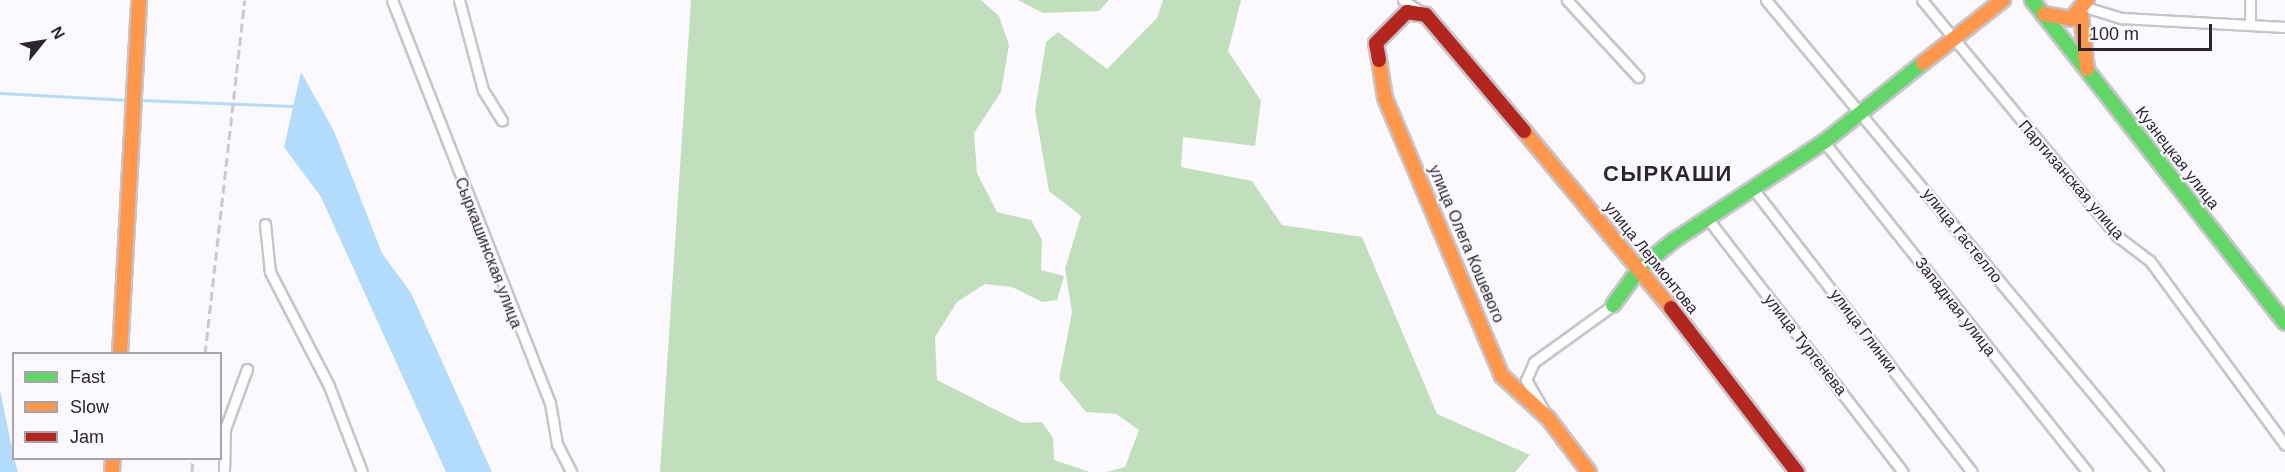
<!DOCTYPE html>
<meta charset="utf-8">
<style>
body{margin:0}
#map{position:relative;width:2285px;height:472px;overflow:hidden;background:#fbf9fe;font-family:Arial,sans-serif}
div>[style]{position:absolute}
.forest>*{inset:0;background:#c2dfbd}
.water>*{inset:0;background:#b3dbfb}
.stream>*{height:3px;margin:-1.5px;padding:0 1.5px;transform-origin:1.5px;border-radius:1.5px;background:#b3dbfb}
.roads{filter:drop-shadow(2px 0 #c7c4cc) drop-shadow(-2px 0 #c7c4cc) drop-shadow(0 2px #c7c4cc) drop-shadow(0 -2px #c7c4cc)}
.street>*{height:9px;margin:-4.5px;padding:0 4.5px;transform-origin:4.5px;border-radius:4.5px;background:#fefeff}
.fast>*{height:14px;margin:-7px;padding:0 7px;transform-origin:7px;border-radius:7px;background:#63d668}
.slow>*{height:14px;margin:-7px;padding:0 7px;transform-origin:7px;border-radius:7px;background:#ff974d}
.jam>*{height:14px;margin:-7px;padding:0 7px;transform-origin:7px;border-radius:7px;background:#b3261e}
.rail>*{height:3px;margin-top:-1.5px;transform-origin:0;background:repeating-linear-gradient(90deg,#cac9cb 0 9px,transparent 0 13.5px)}
span{translate:-50% -50%;white-space:nowrap;text-align:center;line-height:1.15;-webkit-text-stroke:4.5px #fbf8ff;paint-order:stroke}
.street-label{font-size:16px;color:#2c2633}
.district-label{font-size:22px;color:#2c2633;font-weight:700;letter-spacing:1.5px}
.legend{position:absolute;left:12px;top:352px;width:210px;height:108px;box-sizing:border-box;background:#fbf8ff;border:2px solid #a8a4ad;margin:0;padding:8px 10px;list-style:none;font-size:18px;color:#2c2633}
.legend li{display:flex;align-items:center;gap:12px;height:30px}
.legend b{width:30px;border:2px solid #a8a4ad}
.north{position:absolute;left:12px;top:12px;width:60px;height:60px;-webkit-text-stroke:4px #fbf8ff;paint-order:stroke;rotate:60deg;font-size:16px;font-weight:700;line-height:24px;text-align:center;color:#2c2633}
.north::after{content:'';display:block;margin:auto;width:21px;height:27px;background:#2c2633;clip-path:polygon(50% 0,100% 100%,50% 72%,0 100%)}
.scale{position:absolute;left:2078px;top:24px;width:134px;height:27px;box-sizing:border-box;border:3px solid #2c2633;border-top:0;padding-left:8px;font-size:18px;line-height:21px;white-space:nowrap;color:#2c2633;-webkit-text-stroke:4px #fbf8ff;paint-order:stroke}
</style>
<div id="map">
<div class="forest">
<i style="clip-path:polygon(691px 0,981px 0,999px 16px,1009px 45px,1001px 92px,974px 133px,977px 173px,997px 212px,1031px 220px,1042px 240px,1041px 270px,1064px 276px,1057px 300px,1042px 302px,1012px 287px,985px 284px,957px 302px,935px 337px,937px 380px,1022px 423px,1042px 422px,1053px 438px,1054px 460px,1090px 472px,660px 472px)"></i>
<i style="clip-path:polygon(1018px 0,1109px 0,1099px 11px,1043px 13px)"></i>
<i style="clip-path:polygon(1163px 0,1241px 0,1228px 51px,1261px 101px,1255px 146px,1183px 137px,1181px 167px,1252px 181px,1282px 225px,1362px 237px,1437px 414px,1530px 455px,1515px 472px,1107px 472px,1125px 467px,1139px 430px,1116px 414px,1086px 412px,1059px 379px,1072px 312px,1065px 269px,1081px 216px,1049px 191px,1035px 110px,1046px 42px,1058px 32px,1107px 69px,1157px 18px)"></i>
</div>
<div class="water">
<i style="clip-path:polygon(301px 72px,334px 131px,382px 253px,411px 293px,492px 472px,446px 472px,321px 197px,284px 147px)"></i>
<i style="clip-path:polygon(0 390px,14px 458px,18px 472px,0 472px)"></i>
</div>
<div class="stream">
<i style="left:0;top:93px;width:129px;rotate:3.1deg"></i>
<i style="left:139px;top:100px;width:154px;rotate:2.2deg"></i>
</div>
<div class="roads">
<div class="street">
<i style="left:392px;top:0;width:433px;rotate:68.6deg"></i>
<i style="left:550px;top:403px;width:42px;rotate:80.3deg"></i>
<i style="left:557px;top:444px;width:31px;rotate:63deg"></i>
<i style="left:459px;top:0;width:93px;rotate:75.1deg"></i>
<i style="left:483px;top:90px;width:36px;rotate:58deg"></i>
<i style="left:1403px;top:0;width:22px;rotate:34deg"></i>
<i style="left:1567px;top:0;width:105px;rotate:47.3deg"></i>
<i style="left:1766px;top:0;width:614px;rotate:50.29deg"></i>
<i style="left:1922px;top:0;width:306px;rotate:50.4deg"></i>
<i style="left:2117px;top:236px;width:41px;rotate:37.1deg"></i>
<i style="left:2150px;top:261px;width:228px;rotate:53.7deg"></i>
<i style="left:2085px;top:7px;width:39px;rotate:17deg"></i>
<i style="left:2122px;top:18px;width:163px;rotate:3.2deg"></i>
<i style="left:2250px;top:25px;width:25px;rotate:-90deg"></i>
<i style="left:1824px;top:142px;width:422px;rotate:51.4deg"></i>
<i style="left:1754px;top:190px;width:356px;rotate:52.3deg"></i>
<i style="left:1708px;top:219px;width:319px;rotate:52.4deg"></i>
<i style="left:265px;top:224px;width:48px;rotate:84.1deg"></i>
<i style="left:270px;top:272px;width:128px;rotate:62.6deg"></i>
<i style="left:329px;top:386px;width:92px;rotate:69deg"></i>
<i style="left:1543px;top:409px;width:34px;rotate:-120deg"></i>
<i style="left:1526px;top:380px;width:20px;rotate:-66deg"></i>
<i style="left:1534px;top:362px;width:97px;rotate:-35.8deg"></i>
<i style="left:224px;top:472px;width:43px;rotate:-88.7deg"></i>
<i style="left:225px;top:429px;width:64px;rotate:-69.9deg"></i>
</div>
<div class="fast">
<i style="left:2032px;top:0;width:410px;rotate:51.9deg"></i>
<i style="left:1613px;top:305px;width:46px;rotate:-53.9deg"></i>
<i style="left:1640px;top:268px;width:43px;rotate:-39.3deg"></i>
<i style="left:1673px;top:241px;width:181px;rotate:-33.3deg"></i>
<i style="left:1824px;top:142px;width:127px;rotate:-38.6deg"></i>
</div>
<div class="slow">
<i style="left:2044px;top:14px;width:27px;rotate:10deg"></i>
<i style="left:2071px;top:19px;width:25px;rotate:-50deg"></i>
<i style="left:2081px;top:14px;width:55px;rotate:83.8deg"></i>
<i style="left:1379px;top:60px;width:38px;rotate:81deg"></i>
<i style="left:1385px;top:98px;width:302px;rotate:67.2deg"></i>
<i style="left:1502px;top:376px;width:62px;rotate:42.4deg"></i>
<i style="left:1548px;top:418px;width:68px;rotate:52.8deg"></i>
<i style="left:1923px;top:63px;width:102px;rotate:-38.2deg"></i>
<i style="left:1524px;top:131px;width:230px;rotate:50.3deg"></i>
<i style="left:120px;top:354px;width:355px;rotate:-86.9deg"></i>
<i style="left:112px;top:472px;width:14px;rotate:-86deg"></i>
</div>
<div class="jam">
<i style="left:1379px;top:60px;width:17px;rotate:-100deg"></i>
<i style="left:1376px;top:43px;width:44px;rotate:-45deg"></i>
<i style="left:1407px;top:12px;width:19px;rotate:9deg"></i>
<i style="left:1426px;top:15px;width:152px;rotate:49.8deg"></i>
<i style="left:1671px;top:308px;width:207px;rotate:52.5deg"></i>
</div>
</div>
<div class="rail">
<i style="left:205px;top:354px;width:356px;rotate:-83.6deg"></i>
<i style="left:192px;top:472px;width:14px;rotate:-86deg"></i>
</div>
<div class="street-label">
<span style="left:2177px;top:158px;rotate:52deg">Кузнецкая улица</span>
<span style="left:2071px;top:180px;rotate:49deg">Партизанская улица</span>
<span style="left:1962px;top:236px;rotate:51deg">улица Гастелло</span>
<span style="left:1466px;top:244px;rotate:67deg">улица Олега Кошевого</span>
<span style="left:488px;top:253px;rotate:69deg">Сыркашинская улица</span>
<span style="left:1651px;top:258px;rotate:51deg">улица Лермонтова</span>
<span style="left:1955px;top:307px;rotate:52deg">Западная улица</span>
<span style="left:1863px;top:331px;rotate:53deg">улица Глинки</span>
<span style="left:1805px;top:345px;rotate:52deg">улица Тургенева</span>
</div>
<div class="district-label">
<span style="left:1668px;top:174px">СЫРКАШИ</span>
</div>
<ul class="legend">
<li><b style="height:8px;background:#63d668"></b>Fast</li>
<li><b style="height:8px;background:#ff974d"></b>Slow</li>
<li><b style="height:8px;background:#b3261e"></b>Jam</li>
</ul>
<div class="north">N</div>
<div class="scale">100 m</div>
</div>
